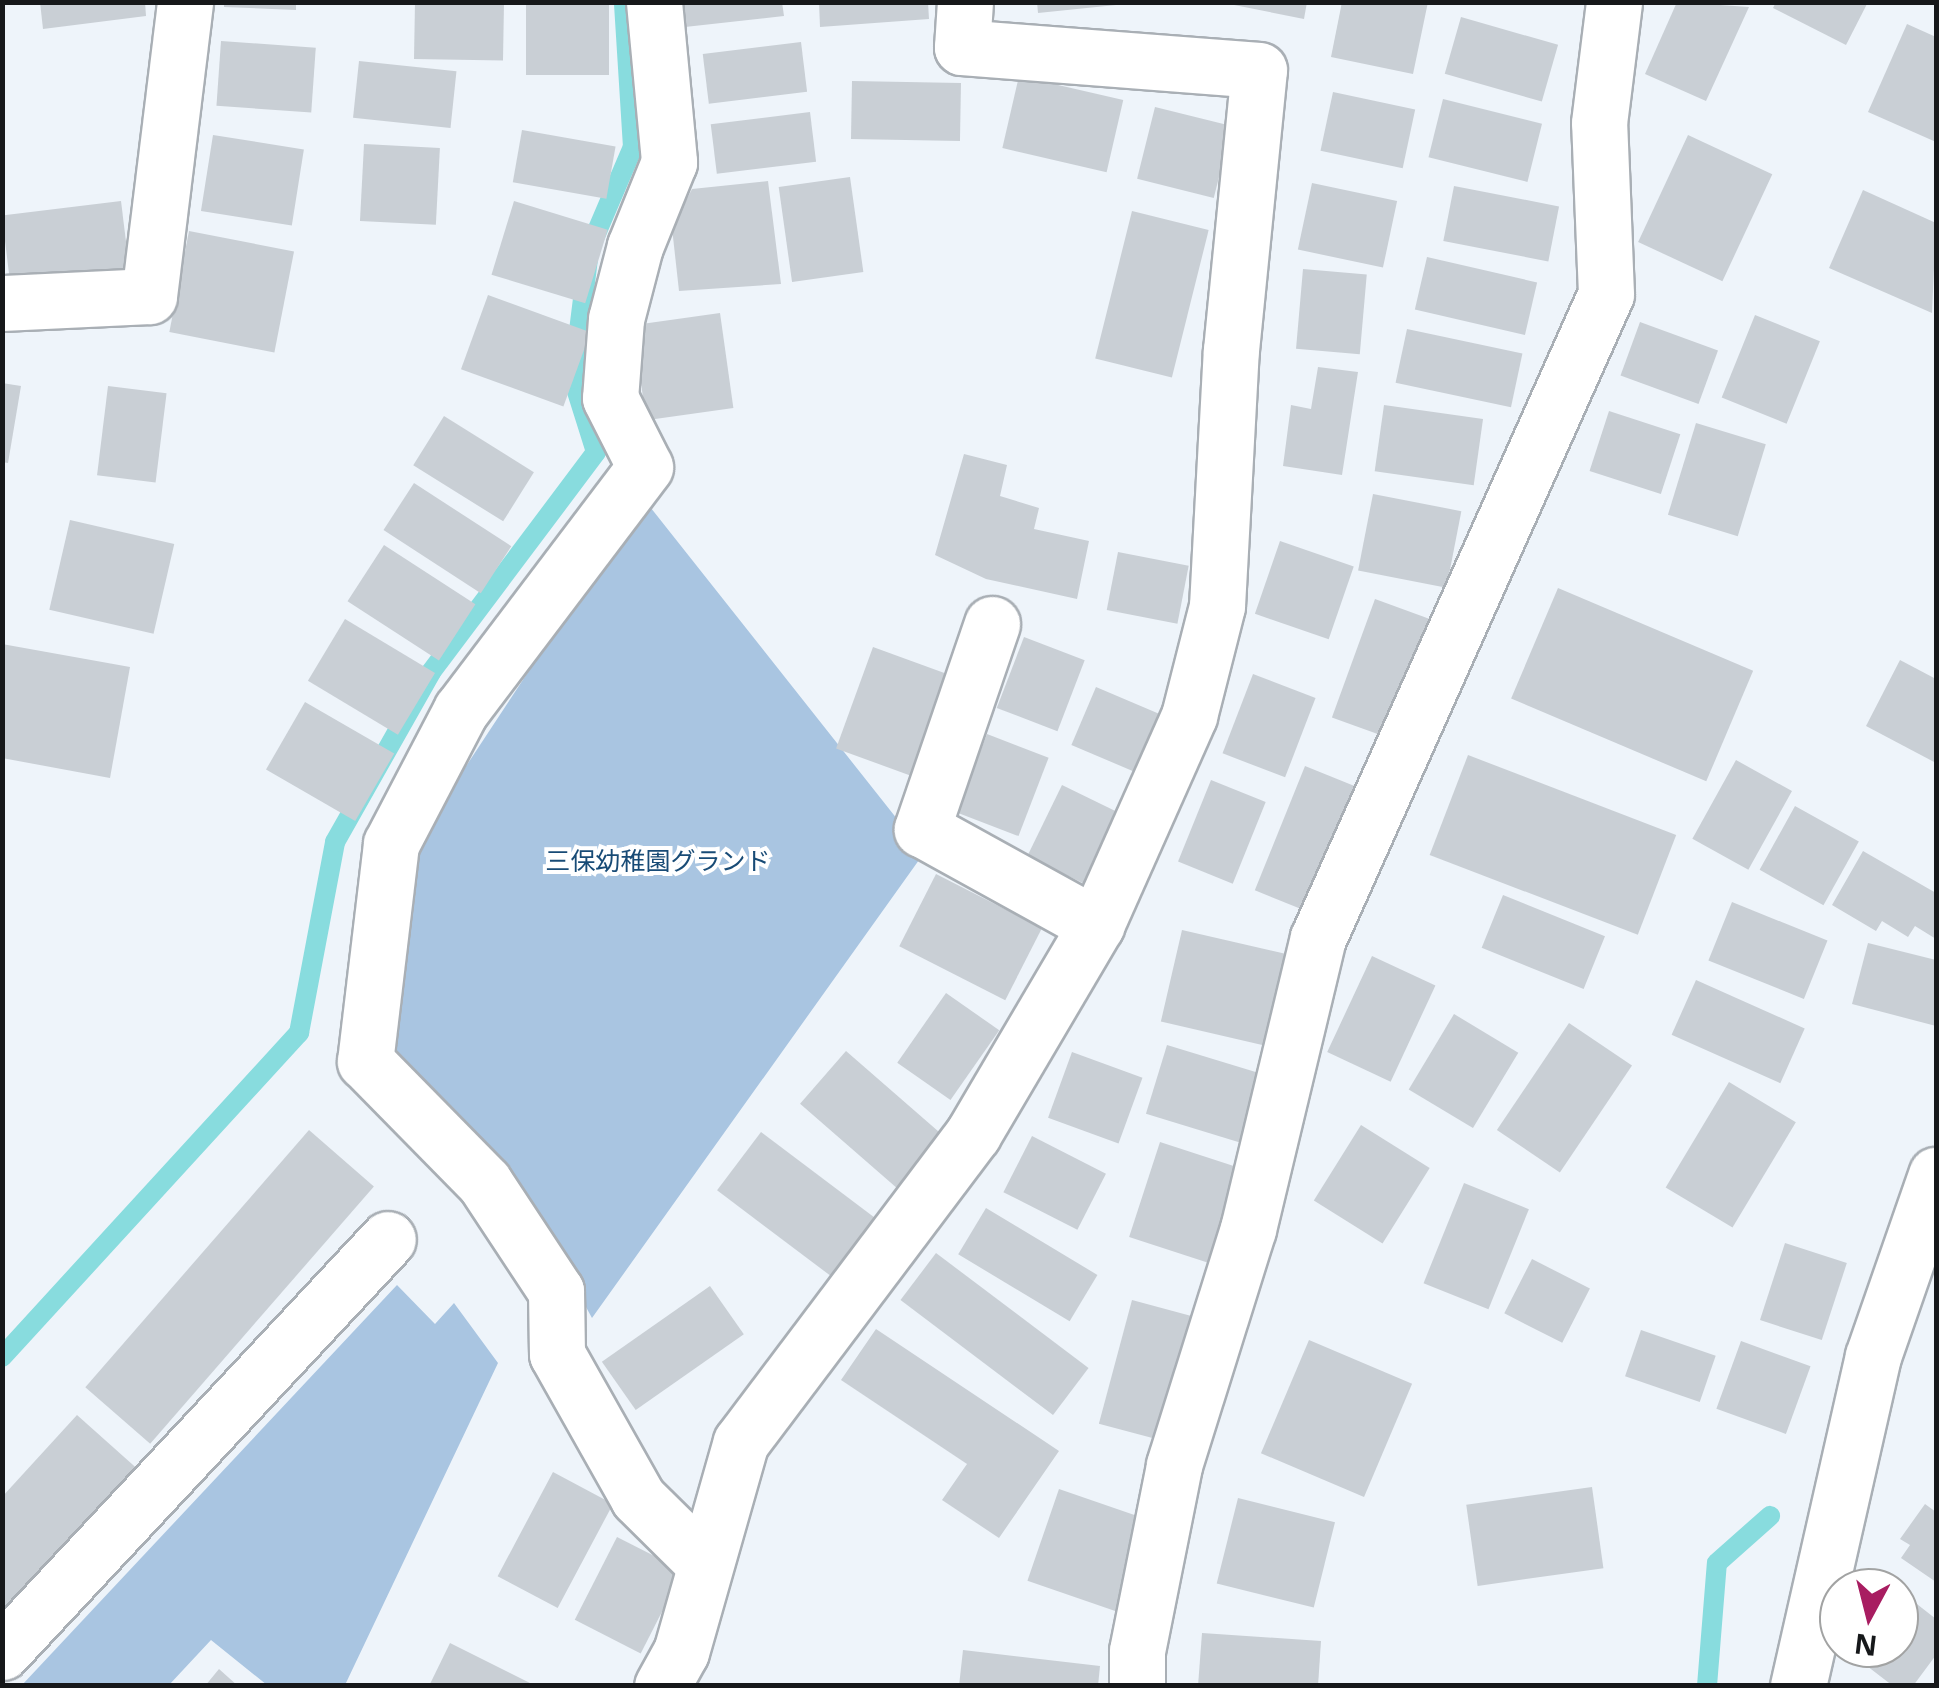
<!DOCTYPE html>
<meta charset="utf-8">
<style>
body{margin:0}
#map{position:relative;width:1939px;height:1688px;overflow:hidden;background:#eef4fa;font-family:"Open Sans","Noto Sans JP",sans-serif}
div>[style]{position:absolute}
.green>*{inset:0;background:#a9c5e1}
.stream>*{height:20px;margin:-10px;padding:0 10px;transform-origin:10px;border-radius:10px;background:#88dcde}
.building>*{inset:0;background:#c9cfd5;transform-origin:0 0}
.roads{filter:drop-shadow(2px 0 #a9afb5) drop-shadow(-2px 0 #a9afb5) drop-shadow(0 2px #a9afb5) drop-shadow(0 -2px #a9afb5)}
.street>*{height:55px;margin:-27.5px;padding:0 27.5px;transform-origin:27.5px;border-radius:27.5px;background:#fff}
span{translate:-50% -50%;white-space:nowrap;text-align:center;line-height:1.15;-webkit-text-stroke:8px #fff;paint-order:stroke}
.park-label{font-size:25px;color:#184b76}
.frame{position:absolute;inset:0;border:5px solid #16181a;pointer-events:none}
.north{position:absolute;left:1819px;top:1568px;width:100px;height:100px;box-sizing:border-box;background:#fff;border:2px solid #a2a3a3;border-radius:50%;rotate:187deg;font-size:28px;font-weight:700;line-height:40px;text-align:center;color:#16181a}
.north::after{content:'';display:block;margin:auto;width:35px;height:45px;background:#a81d61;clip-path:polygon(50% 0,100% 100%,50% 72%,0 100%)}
</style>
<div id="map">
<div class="green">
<i style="clip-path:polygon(643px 498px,924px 853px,592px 1318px,520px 1186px,386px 1047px,414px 845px)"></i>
<i style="clip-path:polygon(397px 1285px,435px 1324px,454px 1303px,498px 1363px,345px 1685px,267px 1685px,211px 1640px,169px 1685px,22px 1685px)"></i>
</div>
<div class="stream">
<i style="left:2px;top:1357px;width:440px;rotate:-47.5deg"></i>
<i style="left:299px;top:1033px;width:194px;rotate:-79.3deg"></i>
<i style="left:335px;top:842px;width:195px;rotate:-60.5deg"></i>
<i style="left:431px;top:672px;width:275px;rotate:-53.1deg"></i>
<i style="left:596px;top:452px;width:77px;rotate:-107.5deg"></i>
<i style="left:573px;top:379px;width:130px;rotate:-82.9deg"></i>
<i style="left:589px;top:250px;width:112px;rotate:-66.9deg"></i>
<i style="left:633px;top:147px;width:145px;rotate:-93.6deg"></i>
<i style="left:1707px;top:1686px;width:123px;rotate:-85.4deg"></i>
<i style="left:1717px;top:1563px;width:71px;rotate:-41.6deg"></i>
</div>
<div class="building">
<i style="clip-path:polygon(40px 2px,145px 2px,146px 16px,43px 29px)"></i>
<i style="clip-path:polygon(224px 2px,296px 2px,296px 10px,224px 7px)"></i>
<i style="left:415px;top:2px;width:89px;height:57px;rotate:1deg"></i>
<i style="left:526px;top:2px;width:83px;height:73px"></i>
<i style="clip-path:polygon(682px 2px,782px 2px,784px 16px,685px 27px)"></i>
<i style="clip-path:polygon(819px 2px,928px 2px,929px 19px,820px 27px)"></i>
<i style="clip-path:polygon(1037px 2px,1116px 2px,1116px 5px,1038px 13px)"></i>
<i style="clip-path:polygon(1219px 2px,1307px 2px,1304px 19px)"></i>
<i style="clip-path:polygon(1342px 2px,1428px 2px,1413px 74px,1331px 57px)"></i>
<i style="clip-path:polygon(1677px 2px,1749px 7px,1706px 101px,1645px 74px)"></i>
<i style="clip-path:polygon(1776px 2px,1868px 2px,1846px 45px,1773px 8px)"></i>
<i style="left:1461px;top:17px;width:101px;height:59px;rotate:16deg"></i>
<i style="clip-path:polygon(1907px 24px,1936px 37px,1936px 142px,1868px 112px)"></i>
<i style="left:221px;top:41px;width:95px;height:65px;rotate:4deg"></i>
<i style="left:801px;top:42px;width:50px;height:99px;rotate:83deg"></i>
<i style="left:359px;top:61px;width:98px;height:57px;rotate:6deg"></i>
<i style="left:1019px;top:76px;width:107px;height:74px;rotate:13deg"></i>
<i style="left:852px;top:81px;width:109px;height:58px;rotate:1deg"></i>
<i style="left:1333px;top:92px;width:84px;height:60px;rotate:12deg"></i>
<i style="left:1443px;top:99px;width:102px;height:60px;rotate:14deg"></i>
<i style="left:1155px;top:107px;width:79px;height:74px;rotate:14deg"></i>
<i style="left:810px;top:112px;width:50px;height:100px;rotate:83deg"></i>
<i style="left:522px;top:130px;width:95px;height:53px;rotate:10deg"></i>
<i style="left:213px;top:135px;width:92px;height:77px;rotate:9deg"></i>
<i style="left:1688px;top:135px;width:93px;height:118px;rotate:25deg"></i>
<i style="left:364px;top:144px;width:76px;height:77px;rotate:3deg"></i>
<i style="left:850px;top:177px;width:96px;height:72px;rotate:82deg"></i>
<i style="clip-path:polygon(768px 181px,781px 284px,679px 291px,672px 228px,692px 189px)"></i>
<i style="left:1312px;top:183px;width:87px;height:68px;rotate:12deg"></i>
<i style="left:1454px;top:186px;width:107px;height:56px;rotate:11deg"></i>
<i style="clip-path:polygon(1863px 190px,1936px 223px,1932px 313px,1829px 268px)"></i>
<i style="left:121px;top:201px;width:67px;height:120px;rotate:83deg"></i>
<i style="left:514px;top:201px;width:98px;height:77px;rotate:17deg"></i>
<i style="left:1132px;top:211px;width:79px;height:152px;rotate:14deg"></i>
<i style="left:189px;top:231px;width:107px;height:103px;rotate:11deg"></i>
<i style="left:1427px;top:257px;width:113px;height:54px;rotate:13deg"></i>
<i style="left:1303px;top:269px;width:64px;height:80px;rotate:5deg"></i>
<i style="left:488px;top:295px;width:109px;height:79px;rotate:20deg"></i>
<i style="left:720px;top:313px;width:96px;height:88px;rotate:82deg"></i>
<i style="left:1755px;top:315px;width:70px;height:89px;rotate:22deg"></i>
<i style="left:1640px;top:322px;width:83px;height:57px;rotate:20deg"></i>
<i style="left:1407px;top:329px;width:118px;height:55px;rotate:12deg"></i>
<i style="clip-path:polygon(1318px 367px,1358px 372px,1342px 475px,1283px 466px,1291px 405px,1311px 409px)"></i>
<i style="clip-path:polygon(2px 383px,21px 386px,8px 463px,2px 462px)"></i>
<i style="left:108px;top:386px;width:59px;height:90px;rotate:7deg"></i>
<i style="left:1384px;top:405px;width:100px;height:67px;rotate:8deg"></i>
<i style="left:1609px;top:411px;width:75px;height:63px;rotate:18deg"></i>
<i style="left:444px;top:416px;width:106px;height:58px;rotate:32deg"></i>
<i style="left:1696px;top:423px;width:73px;height:96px;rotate:17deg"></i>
<i style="clip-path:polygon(964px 454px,1007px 465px,1000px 496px,1039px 508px,1034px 529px,1089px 541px,1077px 599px,986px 579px,935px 555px)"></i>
<i style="left:414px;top:483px;width:116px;height:56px;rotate:33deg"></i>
<i style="left:1373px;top:494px;width:90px;height:78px;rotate:11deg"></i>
<i style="left:70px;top:520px;width:107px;height:92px;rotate:13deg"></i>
<i style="left:1280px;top:541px;width:78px;height:77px;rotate:19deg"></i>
<i style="left:384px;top:545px;width:109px;height:67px;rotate:33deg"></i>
<i style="left:1118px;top:552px;width:72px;height:59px;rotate:11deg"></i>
<i style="left:1558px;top:588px;width:212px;height:120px;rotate:23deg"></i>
<i style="left:1375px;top:599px;width:59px;height:126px;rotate:20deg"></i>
<i style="left:345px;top:619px;width:105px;height:72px;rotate:31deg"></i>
<i style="left:1024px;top:637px;width:65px;height:76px;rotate:21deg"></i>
<i style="clip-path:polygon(2px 644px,130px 667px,110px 778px,2px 758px)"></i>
<i style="left:873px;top:647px;width:84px;height:108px;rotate:20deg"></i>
<i style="clip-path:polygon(1900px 660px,1936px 679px,1936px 763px,1866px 726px)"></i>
<i style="left:1253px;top:674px;width:67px;height:85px;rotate:21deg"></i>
<i style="left:1096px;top:687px;width:85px;height:63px;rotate:23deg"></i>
<i style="left:305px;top:702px;width:103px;height:78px;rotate:30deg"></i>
<i style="left:987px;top:734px;width:66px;height:84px;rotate:21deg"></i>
<i style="left:1468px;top:755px;width:223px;height:107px;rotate:21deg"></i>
<i style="left:1736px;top:760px;width:64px;height:90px;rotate:29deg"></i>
<i style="left:1305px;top:766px;width:68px;height:134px;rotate:22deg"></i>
<i style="left:1211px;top:780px;width:59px;height:88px;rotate:22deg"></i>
<i style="left:1062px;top:785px;width:73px;height:79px;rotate:26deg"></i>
<i style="left:1795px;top:806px;width:73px;height:73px;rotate:29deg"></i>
<i style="clip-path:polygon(1863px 851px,1936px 893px,1936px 939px,1915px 926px,1908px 937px,1882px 921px,1876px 931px,1832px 905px)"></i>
<i style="left:936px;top:874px;width:119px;height:81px;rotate:27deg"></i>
<i style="left:1503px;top:895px;width:110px;height:57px;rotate:22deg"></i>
<i style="left:1732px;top:902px;width:103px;height:63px;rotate:22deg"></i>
<i style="left:1182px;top:930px;width:126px;height:94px;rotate:13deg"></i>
<i style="clip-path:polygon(1868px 943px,1936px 960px,1936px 1026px,1852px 1004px)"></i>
<i style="left:1372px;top:956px;width:70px;height:106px;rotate:25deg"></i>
<i style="left:1696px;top:980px;width:119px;height:60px;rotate:24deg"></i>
<i style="left:946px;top:993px;width:65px;height:85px;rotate:35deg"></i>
<i style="left:1454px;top:1014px;width:75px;height:88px;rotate:31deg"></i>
<i style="left:1569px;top:1023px;width:76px;height:129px;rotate:34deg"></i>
<i style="left:1167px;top:1045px;width:117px;height:72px;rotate:17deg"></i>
<i style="left:846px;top:1051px;width:129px;height:70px;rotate:41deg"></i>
<i style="left:1072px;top:1052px;width:75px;height:70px;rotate:20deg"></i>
<i style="left:1729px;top:1082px;width:78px;height:123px;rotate:31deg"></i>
<i style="left:1361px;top:1125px;width:81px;height:89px;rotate:32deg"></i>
<i style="left:309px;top:1130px;width:86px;height:341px;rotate:41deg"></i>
<i style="left:761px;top:1132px;width:150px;height:73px;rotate:37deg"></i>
<i style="left:1032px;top:1136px;width:83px;height:63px;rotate:27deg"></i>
<i style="left:1160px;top:1142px;width:96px;height:100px;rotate:18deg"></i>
<i style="left:1464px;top:1183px;width:70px;height:108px;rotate:22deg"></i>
<i style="left:986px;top:1208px;width:130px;height:54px;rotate:31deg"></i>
<i style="left:1785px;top:1243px;width:65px;height:81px;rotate:18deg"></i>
<i style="left:936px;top:1253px;width:191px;height:59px;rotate:37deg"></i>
<i style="left:1532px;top:1259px;width:65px;height:61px;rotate:27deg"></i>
<i style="left:710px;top:1286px;width:59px;height:132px;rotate:55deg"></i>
<i style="left:1132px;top:1300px;width:72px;height:128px;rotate:15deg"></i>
<i style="clip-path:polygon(876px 1329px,1059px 1451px,999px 1538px,942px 1500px,967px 1464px,841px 1380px)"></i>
<i style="left:1641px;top:1330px;width:79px;height:49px;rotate:19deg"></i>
<i style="left:1309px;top:1340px;width:112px;height:123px;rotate:23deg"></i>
<i style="left:1741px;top:1341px;width:74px;height:72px;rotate:20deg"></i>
<i style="clip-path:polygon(77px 1415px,142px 1473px,2px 1625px,2px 1497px)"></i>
<i style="left:553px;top:1472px;width:68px;height:118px;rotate:28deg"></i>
<i style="left:1592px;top:1487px;width:82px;height:127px;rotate:82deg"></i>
<i style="left:1059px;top:1489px;width:102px;height:97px;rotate:19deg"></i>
<i style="left:1238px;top:1498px;width:100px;height:88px;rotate:14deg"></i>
<i style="clip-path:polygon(1925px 1504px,1936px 1512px,1936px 1582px,1901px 1558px,1910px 1545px,1900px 1539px)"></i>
<i style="left:617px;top:1537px;width:74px;height:93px;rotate:27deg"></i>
<i style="clip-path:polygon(1899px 1590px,1936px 1619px,1936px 1655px,1913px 1686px,1893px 1686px,1854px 1656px,1860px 1648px,1899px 1648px)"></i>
<i style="clip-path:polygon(1202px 1633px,1321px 1641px,1318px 1686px,1198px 1686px)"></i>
<i style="clip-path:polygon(450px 1643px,536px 1686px,429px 1686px)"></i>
<i style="clip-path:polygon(963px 1650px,1100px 1666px,1098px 1686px,959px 1686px)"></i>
<i style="clip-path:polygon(219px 1669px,238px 1686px,205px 1686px)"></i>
</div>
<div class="roads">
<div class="street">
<i style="left:654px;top:2px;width:161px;rotate:84.6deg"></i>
<i style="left:669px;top:162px;width:91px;rotate:112deg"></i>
<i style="left:635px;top:246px;width:75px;rotate:104.6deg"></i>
<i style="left:616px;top:319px;width:79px;rotate:94.3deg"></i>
<i style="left:610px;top:398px;width:77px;rotate:63.1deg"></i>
<i style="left:645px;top:467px;width:305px;rotate:127.1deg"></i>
<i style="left:461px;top:710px;width:151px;rotate:117.6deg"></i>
<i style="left:391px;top:844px;width:219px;rotate:96.8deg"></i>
<i style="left:365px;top:1061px;width:170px;rotate:45.5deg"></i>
<i style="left:484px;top:1182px;width:131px;rotate:56.6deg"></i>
<i style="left:556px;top:1291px;width:63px;rotate:89.1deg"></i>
<i style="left:557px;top:1354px;width:165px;rotate:60.6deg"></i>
<i style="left:638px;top:1498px;width:93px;rotate:44.6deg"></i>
<i style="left:2px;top:303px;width:147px;rotate:-2.7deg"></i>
<i style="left:149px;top:296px;width:296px;rotate:-83deg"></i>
<i style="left:992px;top:624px;width:217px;rotate:108.9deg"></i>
<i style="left:922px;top:829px;width:199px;rotate:28.9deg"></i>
<i style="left:2px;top:1652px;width:565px;rotate:-46.94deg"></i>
<i style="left:662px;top:1686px;width:39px;rotate:-61deg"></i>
<i style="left:681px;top:1652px;width:218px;rotate:-74.1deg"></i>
<i style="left:741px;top:1442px;width:386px;rotate:-53deg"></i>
<i style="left:973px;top:1134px;width:243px;rotate:-59.5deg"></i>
<i style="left:1096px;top:925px;width:229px;rotate:-66deg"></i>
<i style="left:1189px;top:716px;width:114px;rotate:-75.7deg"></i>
<i style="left:1217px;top:606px;width:256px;rotate:-86.9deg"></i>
<i style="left:1231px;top:350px;width:281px;rotate:-84.3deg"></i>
<i style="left:1259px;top:70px;width:298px;rotate:-175.6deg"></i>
<i style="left:962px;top:47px;width:45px;rotate:-86.2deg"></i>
<i style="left:1137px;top:1686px;width:35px;rotate:-90deg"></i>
<i style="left:1137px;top:1651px;width:190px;rotate:-78.7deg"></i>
<i style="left:1174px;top:1465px;width:247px;rotate:-72.6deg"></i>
<i style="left:1248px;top:1229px;width:299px;rotate:-76.5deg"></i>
<i style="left:1318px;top:938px;width:705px;rotate:-65.91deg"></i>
<i style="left:1606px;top:294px;width:171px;rotate:-92.3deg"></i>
<i style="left:1599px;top:123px;width:122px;rotate:-82.9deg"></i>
<i style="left:1798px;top:1686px;width:338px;rotate:-77.2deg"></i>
<i style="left:1873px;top:1356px;width:192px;rotate:-70.8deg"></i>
</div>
</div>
<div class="park-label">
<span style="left:658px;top:860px">三保幼稚園グランド</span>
</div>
<div class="frame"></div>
<div class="north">N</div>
</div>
